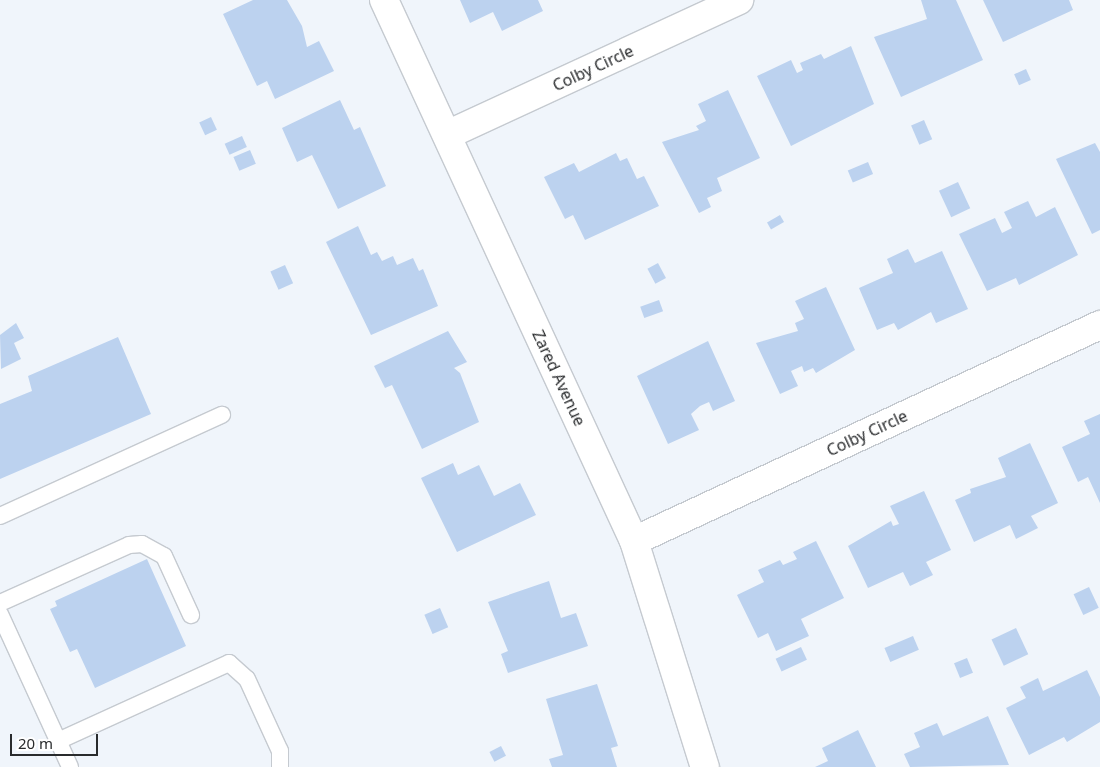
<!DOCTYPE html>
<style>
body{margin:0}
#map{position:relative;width:1100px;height:767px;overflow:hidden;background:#f0f5fb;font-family:"Noto Sans",sans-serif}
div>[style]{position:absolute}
.building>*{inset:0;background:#bcd2ef;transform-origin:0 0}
.roads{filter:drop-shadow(1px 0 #c5cad0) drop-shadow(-1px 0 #c5cad0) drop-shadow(0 1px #c5cad0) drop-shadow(0 -1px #c5cad0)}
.lane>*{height:16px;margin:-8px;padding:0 8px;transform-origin:8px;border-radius:8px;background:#fff}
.street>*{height:28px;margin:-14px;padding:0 14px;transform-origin:14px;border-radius:14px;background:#fff}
span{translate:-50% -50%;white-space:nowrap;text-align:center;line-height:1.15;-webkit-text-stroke:4.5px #fff;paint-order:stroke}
.street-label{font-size:16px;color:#292b2d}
.scale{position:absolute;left:10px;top:734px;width:88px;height:22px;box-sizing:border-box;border:2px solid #292b2d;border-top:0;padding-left:6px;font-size:15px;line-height:18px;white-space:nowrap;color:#292b2d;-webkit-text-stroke:4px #fff;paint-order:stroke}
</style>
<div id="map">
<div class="building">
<i style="clip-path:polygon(253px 0,287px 0,302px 26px,307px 47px,319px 41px,334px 71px,275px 99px,267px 81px,257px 86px,223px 14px)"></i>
<i style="clip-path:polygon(460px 0,538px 0,543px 11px,502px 31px,493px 12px,470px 23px)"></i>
<i style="clip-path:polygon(921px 0,956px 0,983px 60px,901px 97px,874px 37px,927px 19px)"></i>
<i style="clip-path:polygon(983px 0,1069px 0,1073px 10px,1003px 42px)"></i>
<i style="clip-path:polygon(851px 46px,874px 104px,791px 146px,757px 76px,791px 60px,797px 73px,803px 70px,800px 63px,821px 54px,824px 59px)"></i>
<i style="left:1026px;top:69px;width:12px;height:13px;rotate:66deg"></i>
<i style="clip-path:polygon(728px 90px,760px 158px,717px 178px,722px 191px,707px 198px,711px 207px,699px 213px,662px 142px,699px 130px,696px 126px,706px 121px,698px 104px)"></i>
<i style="clip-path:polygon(340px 100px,354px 130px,360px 127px,386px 186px,338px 209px,312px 155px,297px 162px,282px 128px)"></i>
<i style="left:211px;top:117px;width:14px;height:13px;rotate:65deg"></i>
<i style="left:924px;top:120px;width:21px;height:14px;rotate:67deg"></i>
<i style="left:242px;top:136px;width:12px;height:19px;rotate:66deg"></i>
<i style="clip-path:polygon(1095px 143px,1100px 152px,1100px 230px,1092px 234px,1056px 159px)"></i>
<i style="left:250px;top:150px;width:15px;height:18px;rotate:67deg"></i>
<i style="clip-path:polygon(616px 153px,620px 161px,627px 158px,637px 179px,644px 176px,659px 206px,585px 240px,573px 215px,565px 219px,544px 177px,574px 163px,579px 172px)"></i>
<i style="left:868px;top:162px;width:13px;height:22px;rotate:67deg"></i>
<i style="left:958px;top:182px;width:29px;height:21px;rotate:65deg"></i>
<i style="clip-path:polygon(1028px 201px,1036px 217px,1055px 207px,1078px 255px,1019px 285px,1016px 278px,987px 291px,959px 234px,995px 218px,1002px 233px,1012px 228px,1004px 212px)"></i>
<i style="left:780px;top:215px;width:8px;height:15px;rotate:60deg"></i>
<i style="clip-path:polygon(358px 226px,371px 255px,377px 252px,382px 261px,393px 256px,397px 265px,413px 258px,419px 271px,423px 269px,438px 306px,371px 335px,326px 242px)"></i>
<i style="clip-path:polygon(908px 249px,915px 263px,942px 251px,968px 309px,936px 323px,931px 312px,898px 330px,894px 323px,877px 330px,859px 288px,893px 273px,887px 259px)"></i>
<i style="left:658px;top:263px;width:17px;height:12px;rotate:62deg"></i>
<i style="left:285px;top:265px;width:20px;height:16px;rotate:66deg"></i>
<i style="clip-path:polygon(826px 287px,855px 350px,816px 373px,813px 368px,804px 372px,802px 366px,791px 371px,798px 386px,780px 394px,756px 343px,798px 331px,795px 323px,804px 319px,795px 301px)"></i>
<i style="left:659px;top:300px;width:12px;height:20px;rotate:70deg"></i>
<i style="clip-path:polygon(16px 323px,24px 338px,14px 343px,21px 359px,1px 369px,0 335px)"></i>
<i style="clip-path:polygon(448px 331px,467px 362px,454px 368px,460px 373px,479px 422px,422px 449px,392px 385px,385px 388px,374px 366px)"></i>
<i style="clip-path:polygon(118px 337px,151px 414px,0 479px,0 404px,32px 391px,28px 376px)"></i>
<i style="clip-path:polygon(708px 341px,735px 401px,713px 411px,709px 402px,700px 406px,691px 414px,699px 430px,668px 444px,637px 376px)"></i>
<i style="clip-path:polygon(1100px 414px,1100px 503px,1088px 477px,1078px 482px,1062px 447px,1090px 434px,1084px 421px)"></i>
<i style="clip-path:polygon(1030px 443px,1058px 503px,1031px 516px,1038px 528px,1016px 539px,1010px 525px,974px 542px,955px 500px,971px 493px,970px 489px,1006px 477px,998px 458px)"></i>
<i style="clip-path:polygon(453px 463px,458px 475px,479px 465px,494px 496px,520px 483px,536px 515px,457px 552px,421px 478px)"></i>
<i style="clip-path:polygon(924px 491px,951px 550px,926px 562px,933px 575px,910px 586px,903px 572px,868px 588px,848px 546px,891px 521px,893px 526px,899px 524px,890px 506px)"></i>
<i style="clip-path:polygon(816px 541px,844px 598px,801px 619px,809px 636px,776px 651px,768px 633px,758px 638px,737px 595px,764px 582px,758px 570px,780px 560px,783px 565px,797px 559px,793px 552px)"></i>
<i style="clip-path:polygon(147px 559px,186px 646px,95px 688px,77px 649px,70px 652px,50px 609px,57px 606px,55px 601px)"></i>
<i style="clip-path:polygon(549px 581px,561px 618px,576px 613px,588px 646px,508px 673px,501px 654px,508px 651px,488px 602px)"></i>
<i style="left:1089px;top:587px;width:23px;height:17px;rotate:65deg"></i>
<i style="left:440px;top:608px;width:21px;height:17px;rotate:67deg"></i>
<i style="left:1016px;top:628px;width:29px;height:27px;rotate:65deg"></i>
<i style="left:913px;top:636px;width:15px;height:31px;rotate:67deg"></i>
<i style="left:801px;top:647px;width:14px;height:28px;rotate:65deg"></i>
<i style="left:967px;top:658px;width:16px;height:14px;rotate:68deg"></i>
<i style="clip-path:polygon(1087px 670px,1100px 697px,1100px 722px,1067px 742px,1064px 737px,1029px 755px,1006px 708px,1026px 698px,1020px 687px,1038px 678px,1043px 691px)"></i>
<i style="clip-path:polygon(597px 684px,618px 746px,611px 748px,617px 767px,552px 767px,549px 759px,563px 755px,546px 699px)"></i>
<i style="clip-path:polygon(988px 716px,1009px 765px,910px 767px,904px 754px,920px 747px,914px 733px,937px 723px,943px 736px)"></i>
<i style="clip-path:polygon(858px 730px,876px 767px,815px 767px,828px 761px,822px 748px)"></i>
<i style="left:501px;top:746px;width:11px;height:13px;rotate:63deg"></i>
</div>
<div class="roads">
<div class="lane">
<i style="left:0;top:516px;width:244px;rotate:-24.5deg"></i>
<i style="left:0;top:603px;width:141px;rotate:-24.2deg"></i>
<i style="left:129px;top:545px;width:13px;rotate:-4deg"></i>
<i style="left:142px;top:544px;width:25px;rotate:29deg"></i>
<i style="left:164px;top:556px;width:65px;rotate:65.4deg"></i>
<i style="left:0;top:614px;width:168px;rotate:65.4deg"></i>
<i style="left:58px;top:741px;width:188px;rotate:-24.5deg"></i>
<i style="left:229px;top:663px;width:24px;rotate:42deg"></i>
<i style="left:247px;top:679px;width:79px;rotate:65.4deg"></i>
<i style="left:280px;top:751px;width:16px;rotate:90deg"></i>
</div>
<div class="street">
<i style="left:384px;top:0;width:596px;rotate:65.2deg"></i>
<i style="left:634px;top:541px;width:237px;rotate:72.6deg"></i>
<i style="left:447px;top:135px;width:322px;rotate:-24.8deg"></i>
<i style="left:634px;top:541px;width:514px;rotate:-24.87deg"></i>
</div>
</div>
<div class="street-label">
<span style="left:593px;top:68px;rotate:-25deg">Colby Circle</span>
<span style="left:559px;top:378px;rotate:65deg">Zared Avenue</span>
<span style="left:867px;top:433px;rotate:-25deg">Colby Circle</span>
</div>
<div class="scale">20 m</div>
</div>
